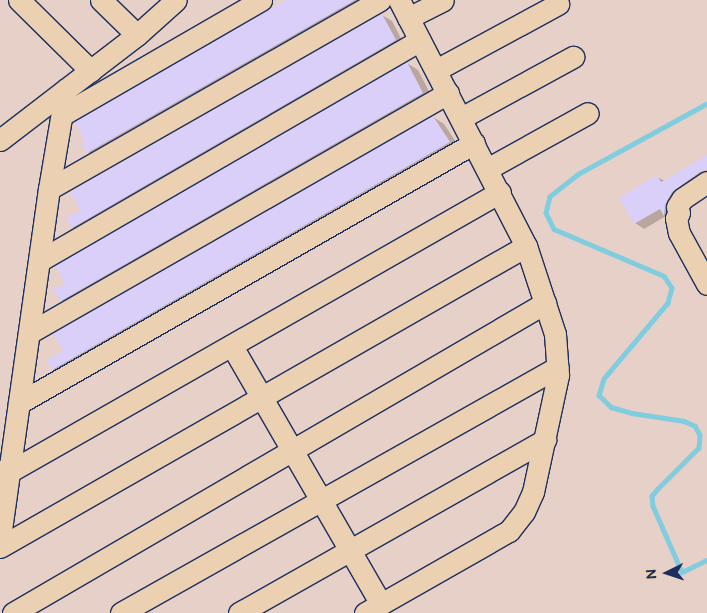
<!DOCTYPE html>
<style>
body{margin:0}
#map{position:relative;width:707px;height:613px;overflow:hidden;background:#e6d0c7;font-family:"Balsamiq Sans",sans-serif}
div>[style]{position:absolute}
.shadow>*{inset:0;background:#0003}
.stream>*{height:4.5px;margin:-2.25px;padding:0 2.25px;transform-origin:2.25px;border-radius:2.25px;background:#80cddf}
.building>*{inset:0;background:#dacff8}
.roads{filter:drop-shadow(1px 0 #1b2f5e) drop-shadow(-1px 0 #1b2f5e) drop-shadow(0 1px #1b2f5e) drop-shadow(0 -1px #1b2f5e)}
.minor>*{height:21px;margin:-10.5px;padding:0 10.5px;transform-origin:10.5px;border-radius:10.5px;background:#ebd0b2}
span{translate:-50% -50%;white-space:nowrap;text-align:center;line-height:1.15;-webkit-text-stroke:5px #ebd0b2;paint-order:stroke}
.north{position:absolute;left:642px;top:548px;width:50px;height:50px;-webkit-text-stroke:4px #ebd0b2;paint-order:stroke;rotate:266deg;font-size:14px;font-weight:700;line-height:20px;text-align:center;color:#1b2f5e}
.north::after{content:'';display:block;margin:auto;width:18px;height:22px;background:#1b2f5e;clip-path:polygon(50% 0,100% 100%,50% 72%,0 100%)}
</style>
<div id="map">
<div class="shadow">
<i style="clip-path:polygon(289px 0,376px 0,99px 158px,88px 152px)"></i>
<i style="clip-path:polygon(382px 15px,392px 21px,405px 46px,82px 233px,72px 227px,82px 210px)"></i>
<i style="clip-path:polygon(407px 63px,418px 70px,433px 99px,72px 306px,61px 300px,67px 283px)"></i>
<i style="clip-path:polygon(433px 117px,444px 124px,460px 148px,64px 375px,53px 369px)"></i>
<i style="clip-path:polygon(707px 159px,707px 178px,674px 220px,666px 216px,644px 229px,635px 223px,657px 177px,665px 181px)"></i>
</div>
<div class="stream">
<i style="left:707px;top:104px;width:146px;rotate:151.3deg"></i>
<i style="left:579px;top:174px;width:37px;rotate:142deg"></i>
<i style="left:550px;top:197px;width:16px;rotate:104deg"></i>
<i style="left:546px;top:213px;width:18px;rotate:63deg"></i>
<i style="left:554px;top:229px;width:120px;rotate:23.1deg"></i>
<i style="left:664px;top:276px;width:14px;rotate:56deg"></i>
<i style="left:672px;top:288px;width:16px;rotate:105deg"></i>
<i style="left:668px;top:303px;width:99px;rotate:130.1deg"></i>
<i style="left:604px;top:379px;width:17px;rotate:107deg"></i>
<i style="left:599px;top:395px;width:17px;rotate:45deg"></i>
<i style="left:611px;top:407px;width:22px;rotate:16deg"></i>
<i style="left:632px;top:413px;width:53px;rotate:8.7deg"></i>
<i style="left:684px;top:421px;width:12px;rotate:24deg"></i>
<i style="left:695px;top:426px;width:10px;rotate:61deg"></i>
<i style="left:700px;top:435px;width:13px;rotate:94deg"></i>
<i style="left:699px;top:448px;width:58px;rotate:135deg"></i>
<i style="left:658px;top:489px;width:9px;rotate:131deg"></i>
<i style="left:652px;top:496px;width:10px;rotate:84deg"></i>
<i style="left:653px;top:506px;width:72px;rotate:66.3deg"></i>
<i style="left:682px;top:572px;width:28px;rotate:-26deg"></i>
</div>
<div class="building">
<i style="clip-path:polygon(286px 0,355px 0,87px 153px,81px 143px,85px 141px,74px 122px)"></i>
<i style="clip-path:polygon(382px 14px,396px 40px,72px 228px,66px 218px,80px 210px,70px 192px)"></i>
<i style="clip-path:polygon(407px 62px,423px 93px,61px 301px,53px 290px,65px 283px,55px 266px)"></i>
<i style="clip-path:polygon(433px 116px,450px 142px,52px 370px,47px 360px,63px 351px,53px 334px)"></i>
<i style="clip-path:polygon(707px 155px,707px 170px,700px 172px,672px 192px,665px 205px,664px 216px,660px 209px,634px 224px,619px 198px,657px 175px,661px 182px)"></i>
</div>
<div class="roads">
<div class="minor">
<i style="left:19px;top:0;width:101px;rotate:44.6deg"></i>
<i style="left:101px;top:0;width:50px;rotate:44.2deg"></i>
<i style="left:408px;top:18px;width:39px;rotate:-27deg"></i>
<i style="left:436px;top:70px;width:139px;rotate:-28.4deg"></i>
<i style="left:62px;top:115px;width:230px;rotate:-30deg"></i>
<i style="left:461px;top:118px;width:128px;rotate:-28.6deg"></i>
<i style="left:0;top:140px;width:173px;rotate:-37.5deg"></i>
<i style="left:137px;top:35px;width:52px;rotate:-41.9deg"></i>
<i style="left:487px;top:169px;width:115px;rotate:-29deg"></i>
<i style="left:707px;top:182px;width:30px;rotate:146deg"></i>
<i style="left:682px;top:199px;width:9px;rotate:122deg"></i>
<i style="left:677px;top:207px;width:6px;rotate:72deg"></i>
<i style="left:679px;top:213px;width:6px;rotate:121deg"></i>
<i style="left:676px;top:218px;width:15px;rotate:79deg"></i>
<i style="left:679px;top:233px;width:58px;rotate:61.2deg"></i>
<i style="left:49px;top:189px;width:381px;rotate:-29.7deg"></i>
<i style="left:39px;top:261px;width:440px;rotate:-30.1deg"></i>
<i style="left:29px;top:333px;width:483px;rotate:-29.8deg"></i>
<i style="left:232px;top:346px;width:298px;rotate:60deg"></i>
<i style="left:19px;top:403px;width:524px;rotate:-29.74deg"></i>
<i style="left:0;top:471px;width:9px;rotate:6deg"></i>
<i style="left:9px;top:472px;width:565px;rotate:-29.69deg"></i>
<i style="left:0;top:537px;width:351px;rotate:-82deg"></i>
<i style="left:49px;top:189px;width:101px;rotate:-80.4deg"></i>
<i style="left:0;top:547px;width:606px;rotate:-29.78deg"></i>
<i style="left:13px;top:613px;width:616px;rotate:-30.23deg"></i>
<i style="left:121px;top:613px;width:501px;rotate:-29.38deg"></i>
<i style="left:239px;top:613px;width:352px;rotate:-29.5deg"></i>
<i style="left:365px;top:613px;width:166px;rotate:-29.7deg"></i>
<i style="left:509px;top:531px;width:24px;rotate:-52deg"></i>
<i style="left:524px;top:512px;width:22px;rotate:-66deg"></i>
<i style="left:533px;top:492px;width:120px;rotate:-77.9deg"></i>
<i style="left:558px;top:375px;width:41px;rotate:-94.2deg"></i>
<i style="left:555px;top:334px;width:93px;rotate:-108.2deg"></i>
<i style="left:526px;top:246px;width:277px;rotate:-117.3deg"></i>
</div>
</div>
<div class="north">N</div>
</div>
